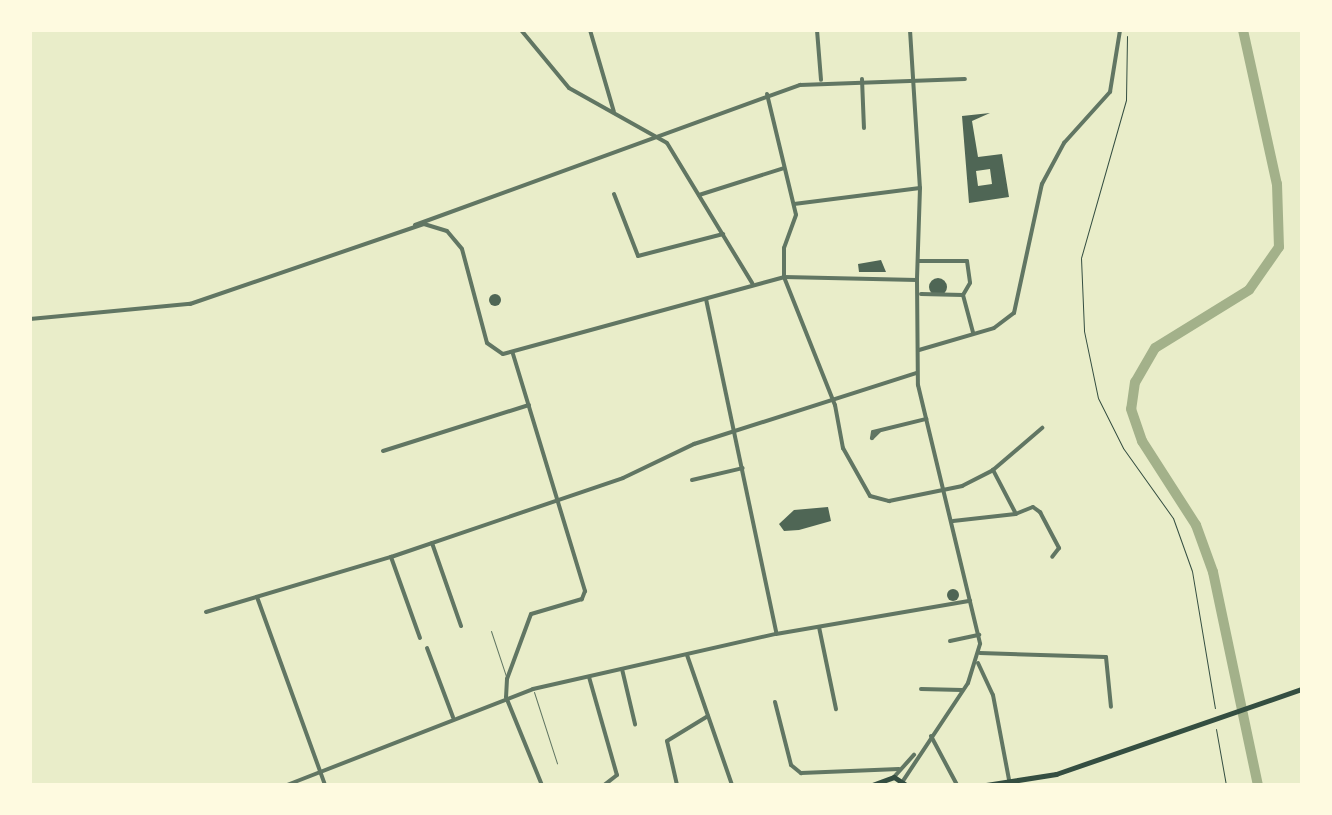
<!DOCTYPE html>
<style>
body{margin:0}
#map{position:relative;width:1332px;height:815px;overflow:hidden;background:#e9edc9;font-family:"Space Grotesk",sans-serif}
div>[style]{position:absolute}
.river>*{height:10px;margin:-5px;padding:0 5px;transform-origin:5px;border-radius:5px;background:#a3b18a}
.building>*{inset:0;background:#4f6655}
.round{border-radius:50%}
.path>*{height:1px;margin:-0.5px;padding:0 0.5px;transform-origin:0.5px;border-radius:0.5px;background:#344e41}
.service>*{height:1px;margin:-0.5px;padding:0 0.5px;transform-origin:0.5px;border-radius:0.5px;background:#617663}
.minor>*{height:4px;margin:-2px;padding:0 2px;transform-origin:2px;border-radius:2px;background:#617663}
.tertiary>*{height:4px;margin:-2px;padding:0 2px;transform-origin:2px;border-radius:2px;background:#617663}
.secondary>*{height:5px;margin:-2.5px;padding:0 2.5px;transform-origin:2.5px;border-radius:2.5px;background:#344e41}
span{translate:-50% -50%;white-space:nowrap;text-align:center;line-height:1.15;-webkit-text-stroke:8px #fefae0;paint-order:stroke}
.frame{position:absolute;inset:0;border:32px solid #fefae0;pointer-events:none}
</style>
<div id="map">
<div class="river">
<i style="left:1243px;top:30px;width:158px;rotate:77.6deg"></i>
<i style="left:1277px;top:184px;width:63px;rotate:88.2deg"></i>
<i style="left:1279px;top:247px;width:52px;rotate:124.9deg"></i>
<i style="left:1249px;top:290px;width:110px;rotate:148.3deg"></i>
<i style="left:1155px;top:348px;width:39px;rotate:120deg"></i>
<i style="left:1135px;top:382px;width:27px;rotate:98deg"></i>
<i style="left:1131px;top:409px;width:34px;rotate:71deg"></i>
<i style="left:1142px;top:441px;width:100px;rotate:57.3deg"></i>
<i style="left:1196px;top:525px;width:50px;rotate:70.1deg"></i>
<i style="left:1213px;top:572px;width:218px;rotate:78.1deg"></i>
</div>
<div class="building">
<i style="clip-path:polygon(evenodd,990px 113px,972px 121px,978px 157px,1002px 154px,1009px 197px,969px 203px,962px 116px,990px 113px,990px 169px,992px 184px,978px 186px,976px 171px,990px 169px)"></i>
<i style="clip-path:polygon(881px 260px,886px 272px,859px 272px,858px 264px)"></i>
<i class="round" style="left:929px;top:278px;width:18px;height:18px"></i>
<i class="round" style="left:489px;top:294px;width:12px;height:12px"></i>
<i style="clip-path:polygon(828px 507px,831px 521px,799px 530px,784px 531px,779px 524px,794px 510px)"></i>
<i class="round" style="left:947px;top:589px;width:12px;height:12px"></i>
</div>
<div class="path">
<i style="left:1127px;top:36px;width:64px;rotate:90.9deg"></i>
<i style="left:1126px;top:100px;width:164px;rotate:105.9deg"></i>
<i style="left:1081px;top:258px;width:73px;rotate:87.6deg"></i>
<i style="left:1084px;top:331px;width:68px;rotate:78.2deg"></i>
<i style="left:1098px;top:398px;width:56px;rotate:63.4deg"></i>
<i style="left:1123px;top:448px;width:86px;rotate:54.5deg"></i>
<i style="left:1173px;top:518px;width:56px;rotate:70.3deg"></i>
<i style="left:1192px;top:571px;width:139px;rotate:80.5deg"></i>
<i style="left:1216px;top:729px;width:57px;rotate:79.9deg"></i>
</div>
<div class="service">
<i style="left:491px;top:631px;width:47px;rotate:71.6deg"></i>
<i style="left:534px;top:692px;width:75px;rotate:72.1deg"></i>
</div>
<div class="minor">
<i style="left:590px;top:30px;width:85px;rotate:73.7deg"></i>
<i style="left:817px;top:30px;width:50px;rotate:85.4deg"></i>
<i style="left:910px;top:30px;width:158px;rotate:86.4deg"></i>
<i style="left:920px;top:188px;width:92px;rotate:91.9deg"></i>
<i style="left:862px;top:79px;width:49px;rotate:87.7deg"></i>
<i style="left:767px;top:94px;width:124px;rotate:76.5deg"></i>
<i style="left:796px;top:215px;width:35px;rotate:110deg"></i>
<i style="left:784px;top:248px;width:29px;rotate:90deg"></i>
<i style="left:784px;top:277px;width:138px;rotate:68.3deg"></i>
<i style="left:835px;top:405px;width:44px;rotate:79.5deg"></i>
<i style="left:843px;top:448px;width:55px;rotate:60.6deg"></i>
<i style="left:870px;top:496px;width:20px;rotate:15deg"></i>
<i style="left:889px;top:501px;width:75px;rotate:-11.6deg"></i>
<i style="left:962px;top:486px;width:35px;rotate:-27deg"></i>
<i style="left:993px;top:470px;width:65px;rotate:-40.6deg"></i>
<i style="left:614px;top:194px;width:66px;rotate:68.8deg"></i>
<i style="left:638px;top:256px;width:88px;rotate:-14.5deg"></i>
<i style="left:699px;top:195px;width:89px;rotate:-17.6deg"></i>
<i style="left:794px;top:204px;width:127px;rotate:-7.2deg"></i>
<i style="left:415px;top:225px;width:410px;rotate:-20deg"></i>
<i style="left:800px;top:85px;width:165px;rotate:-2.1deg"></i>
<i style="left:919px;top:261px;width:48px"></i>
<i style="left:967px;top:261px;width:22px;rotate:82deg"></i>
<i style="left:970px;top:283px;width:14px;rotate:120deg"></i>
<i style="left:963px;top:295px;width:39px;rotate:75deg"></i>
<i style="left:921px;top:294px;width:42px;rotate:1.4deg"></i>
<i style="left:706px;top:299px;width:340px;rotate:78.1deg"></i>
<i style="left:513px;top:354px;width:248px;rotate:73.1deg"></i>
<i style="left:585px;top:591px;width:9px;rotate:111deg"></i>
<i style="left:582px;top:599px;width:53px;rotate:163.6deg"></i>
<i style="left:531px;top:614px;width:69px;rotate:110.3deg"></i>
<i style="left:507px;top:679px;width:18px;rotate:93deg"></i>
<i style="left:506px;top:697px;width:95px;rotate:67.8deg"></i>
<i style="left:879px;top:431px;width:10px;rotate:135deg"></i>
<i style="left:872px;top:438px;width:6px;rotate:-81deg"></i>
<i style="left:873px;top:432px;width:55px;rotate:-13.8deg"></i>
<i style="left:383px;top:451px;width:153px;rotate:-17.5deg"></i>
<i style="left:692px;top:480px;width:52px;rotate:-13.2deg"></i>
<i style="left:1018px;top:513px;width:16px;rotate:-22deg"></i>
<i style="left:1033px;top:507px;width:9px;rotate:36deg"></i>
<i style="left:1040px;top:512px;width:41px;rotate:62.2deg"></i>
<i style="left:1059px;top:548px;width:11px;rotate:128deg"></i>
<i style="left:953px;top:521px;width:63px;rotate:-6.3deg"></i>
<i style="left:1016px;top:514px;width:50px;rotate:-117.6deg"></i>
<i style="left:432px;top:543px;width:88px;rotate:70.7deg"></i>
<i style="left:391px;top:557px;width:86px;rotate:70.3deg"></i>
<i style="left:257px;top:597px;width:200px;rotate:70.1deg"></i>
<i style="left:206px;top:612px;width:193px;rotate:-16.6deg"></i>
<i style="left:391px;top:557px;width:245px;rotate:-18.8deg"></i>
<i style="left:623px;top:478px;width:79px;rotate:-25.6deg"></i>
<i style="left:694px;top:444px;width:233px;rotate:-17.7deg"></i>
<i style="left:819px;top:627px;width:84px;rotate:78.3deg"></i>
<i style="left:950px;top:641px;width:30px;rotate:-12deg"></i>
<i style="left:427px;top:648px;width:74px;rotate:69.4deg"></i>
<i style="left:980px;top:653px;width:126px;rotate:1.8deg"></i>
<i style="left:1106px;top:657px;width:50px;rotate:84.3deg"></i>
<i style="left:687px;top:655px;width:138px;rotate:70.9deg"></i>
<i style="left:978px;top:663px;width:35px;rotate:65deg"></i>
<i style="left:993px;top:695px;width:92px;rotate:79.3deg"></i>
<i style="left:622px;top:669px;width:57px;rotate:76.7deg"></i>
<i style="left:589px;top:677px;width:102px;rotate:74.1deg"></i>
<i style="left:617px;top:775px;width:16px;rotate:142deg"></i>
<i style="left:921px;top:689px;width:41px;rotate:1.4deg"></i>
<i style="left:775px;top:702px;width:65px;rotate:75.7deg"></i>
<i style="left:791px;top:765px;width:13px;rotate:39deg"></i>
<i style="left:801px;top:773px;width:98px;rotate:-2.3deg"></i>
<i style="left:931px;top:736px;width:55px;rotate:62deg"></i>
<i style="left:287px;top:785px;width:264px;rotate:-21.3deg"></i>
<i style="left:533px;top:689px;width:249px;rotate:-12.8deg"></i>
<i style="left:776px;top:634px;width:197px;rotate:-9.7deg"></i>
<i style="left:677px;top:785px;width:45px;rotate:-102.8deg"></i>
<i style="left:667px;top:741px;width:48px;rotate:-31.4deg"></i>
</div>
<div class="tertiary">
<i style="left:521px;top:30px;width:75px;rotate:50.4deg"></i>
<i style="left:569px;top:88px;width:112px;rotate:29.3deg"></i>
<i style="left:667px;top:143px;width:164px;rotate:58.7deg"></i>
<i style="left:30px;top:319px;width:161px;rotate:-5.4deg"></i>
<i style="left:190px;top:304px;width:247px;rotate:-18.9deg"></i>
<i style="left:424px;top:224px;width:24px;rotate:17deg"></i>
<i style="left:447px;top:231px;width:23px;rotate:50deg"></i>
<i style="left:462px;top:249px;width:97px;rotate:75.1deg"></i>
<i style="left:487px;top:343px;width:19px;rotate:35deg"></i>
<i style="left:503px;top:354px;width:291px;rotate:-15.3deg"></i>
<i style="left:784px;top:277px;width:133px;rotate:1.3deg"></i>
<i style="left:917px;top:280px;width:105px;rotate:89.5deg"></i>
<i style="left:918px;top:385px;width:266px;rotate:76.5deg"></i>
<i style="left:980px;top:644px;width:41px;rotate:107.1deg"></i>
<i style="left:968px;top:683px;width:118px;rotate:123.6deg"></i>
<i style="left:919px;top:350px;width:78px;rotate:-16.3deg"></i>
<i style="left:994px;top:328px;width:25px;rotate:-37deg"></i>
<i style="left:1014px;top:313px;width:132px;rotate:-77.8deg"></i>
<i style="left:1042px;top:184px;width:47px;rotate:-61.8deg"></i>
<i style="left:1064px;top:143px;width:69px;rotate:-48deg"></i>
<i style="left:1110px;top:92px;width:63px;rotate:-80.8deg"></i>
<i style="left:894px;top:777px;width:30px;rotate:-48deg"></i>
</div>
<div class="secondary">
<i style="left:872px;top:785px;width:23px;rotate:-20deg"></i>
<i style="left:894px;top:777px;width:14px;rotate:34deg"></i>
<i style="left:986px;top:785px;width:71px;rotate:-8.9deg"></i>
<i style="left:1056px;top:774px;width:260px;rotate:-19.1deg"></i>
</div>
<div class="frame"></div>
</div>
